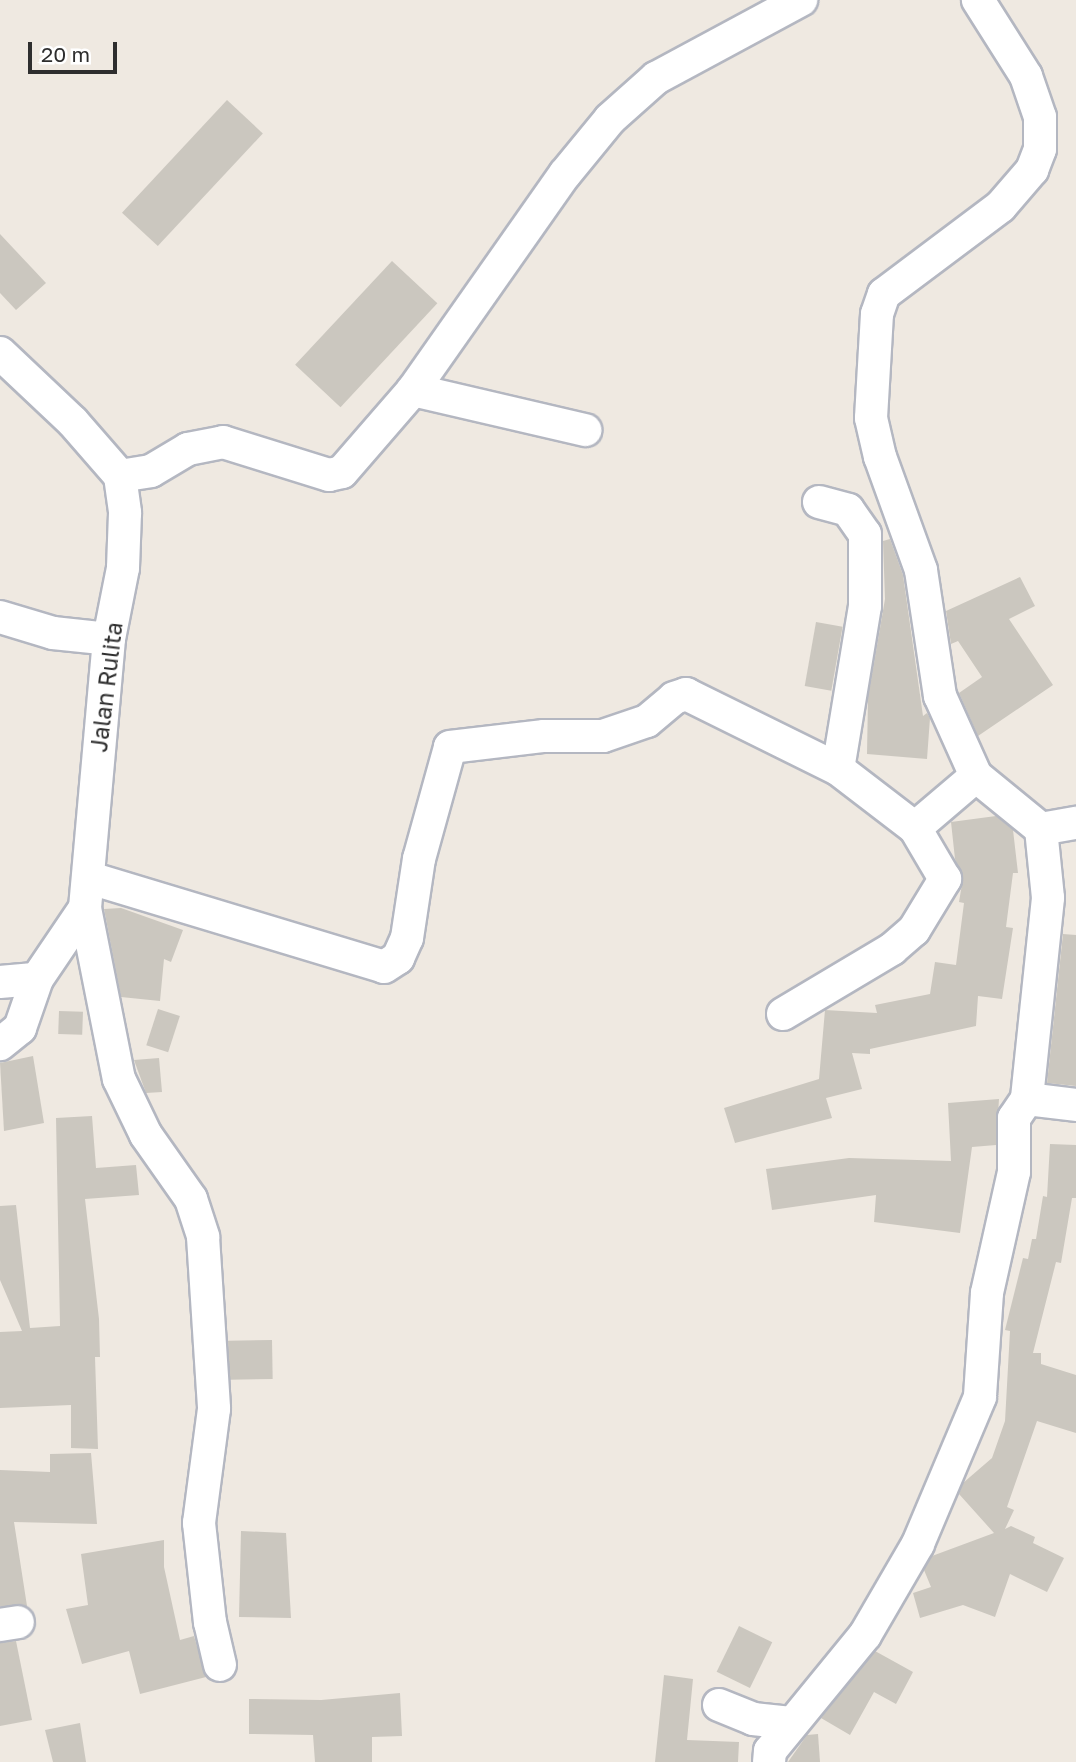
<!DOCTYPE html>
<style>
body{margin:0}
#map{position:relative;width:1076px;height:1762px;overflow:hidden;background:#efe9e1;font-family:"Golos Text",sans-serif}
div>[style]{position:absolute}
.building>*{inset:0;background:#cbc7bf;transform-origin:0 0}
.roads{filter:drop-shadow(2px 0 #b4b7c1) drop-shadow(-2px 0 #b4b7c1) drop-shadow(0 2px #b4b7c1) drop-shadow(0 -2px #b4b7c1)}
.street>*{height:32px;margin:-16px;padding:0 16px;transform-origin:16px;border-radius:16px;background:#fff}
span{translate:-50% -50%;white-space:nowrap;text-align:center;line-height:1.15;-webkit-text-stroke:5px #fff;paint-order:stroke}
.street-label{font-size:23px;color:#2e2e2e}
.scale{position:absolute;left:28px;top:42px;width:89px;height:32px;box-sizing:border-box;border:4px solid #2e2e2e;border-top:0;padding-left:9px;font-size:21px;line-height:24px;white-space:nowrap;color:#2e2e2e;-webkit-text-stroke:5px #fff;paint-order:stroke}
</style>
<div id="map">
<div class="building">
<i style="left:227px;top:100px;width:49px;height:154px;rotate:43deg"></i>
<i style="clip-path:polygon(0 234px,46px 283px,16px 310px,0 293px)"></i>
<i style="left:392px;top:261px;width:62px;height:142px;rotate:43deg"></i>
<i style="clip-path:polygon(890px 539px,903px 575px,923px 716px,927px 713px,930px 718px,927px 759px,867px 754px,868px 698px,885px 599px,883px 541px)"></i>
<i style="clip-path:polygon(1020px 577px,1035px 606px,1009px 619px,1053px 685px,978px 736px,959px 693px,982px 677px,958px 641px,951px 644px,946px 611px)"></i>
<i style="left:816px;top:622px;width:27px;height:65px;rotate:10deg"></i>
<i style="clip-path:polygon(996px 816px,1013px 830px,1018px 873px,1013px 873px,1006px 927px,1013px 928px,1002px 999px,978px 996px,976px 1026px,870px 1049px,870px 1054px,852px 1053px,862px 1089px,826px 1098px,832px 1118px,735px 1143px,724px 1108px,819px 1079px,825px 1010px,877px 1013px,875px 1005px,930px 994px,935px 962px,956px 965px,964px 903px,959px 902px,963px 878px,955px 859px,951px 822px)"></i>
<i style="clip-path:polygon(121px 908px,183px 930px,171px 962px,164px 959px,160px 1001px,121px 997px,104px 909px)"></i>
<i style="clip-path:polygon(1063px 934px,1076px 935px,1076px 1086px,1047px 1083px)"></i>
<i style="left:158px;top:1009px;width:23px;height:38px;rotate:18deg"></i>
<i style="left:59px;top:1011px;width:24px;height:23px;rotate:2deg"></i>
<i style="clip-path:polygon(33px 1056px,44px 1123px,4px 1131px,0 1063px)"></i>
<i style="clip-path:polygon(159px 1058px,162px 1092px,146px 1093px,134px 1060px)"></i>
<i style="clip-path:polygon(999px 1099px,996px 1145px,972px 1147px,960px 1233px,874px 1222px,876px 1195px,772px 1210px,766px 1169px,849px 1158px,951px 1161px,948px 1103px)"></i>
<i style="clip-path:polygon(92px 1116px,96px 1168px,136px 1165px,139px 1195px,85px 1199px,99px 1319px,100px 1357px,95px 1357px,98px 1449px,71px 1448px,71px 1405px,0 1408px,0 1332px,22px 1331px,0 1280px,0 1206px,16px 1205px,30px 1328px,60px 1326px,56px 1118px)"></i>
<i style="clip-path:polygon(1050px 1144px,1076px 1145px,1076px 1198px,1072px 1198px,1061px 1263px,1056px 1262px,1033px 1353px,1041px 1353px,1041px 1364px,1076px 1375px,1076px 1433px,1037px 1421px,1007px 1507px,1014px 1510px,1005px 1529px,1011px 1526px,1035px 1537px,1033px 1543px,1064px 1558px,1047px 1592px,1010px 1574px,995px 1617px,963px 1605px,920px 1618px,913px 1593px,931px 1587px,924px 1570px,932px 1556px,994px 1533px,959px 1494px,963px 1483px,992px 1458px,1005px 1421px,1010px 1331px,1005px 1330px,1023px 1258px,1028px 1259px,1032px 1239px,1036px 1239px,1043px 1196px,1047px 1197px)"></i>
<i style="left:272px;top:1340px;width:39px;height:44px;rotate:89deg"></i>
<i style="clip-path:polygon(91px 1453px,97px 1524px,14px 1522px,27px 1606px,0 1606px,0 1522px,6px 1522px,0 1522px,0 1470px,50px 1472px,50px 1454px)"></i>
<i style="clip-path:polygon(241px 1531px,286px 1533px,291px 1618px,239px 1617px)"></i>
<i style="clip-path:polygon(164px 1540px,164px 1567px,180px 1640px,194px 1636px,206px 1677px,140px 1694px,129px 1651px,82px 1664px,66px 1609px,88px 1605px,81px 1554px)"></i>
<i style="left:739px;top:1626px;width:37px;height:51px;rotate:26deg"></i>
<i style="clip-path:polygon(16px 1641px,32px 1720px,0 1726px,0 1643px)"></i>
<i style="clip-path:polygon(875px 1651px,913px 1672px,896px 1704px,874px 1692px,850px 1735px,821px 1718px)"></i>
<i style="clip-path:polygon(664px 1675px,693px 1679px,687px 1740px,739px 1742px,738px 1762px,655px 1762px)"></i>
<i style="clip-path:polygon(400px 1693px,402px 1736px,372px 1737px,372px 1762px,315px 1762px,313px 1735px,249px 1734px,249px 1699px,321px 1700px)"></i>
<i style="clip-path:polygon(80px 1723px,86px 1762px,53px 1762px,45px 1730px)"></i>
<i style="clip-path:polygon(818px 1734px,820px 1762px,788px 1762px,807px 1735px)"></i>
</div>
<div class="roads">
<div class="street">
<i style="left:0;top:353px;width:100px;rotate:43.4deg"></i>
<i style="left:73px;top:422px;width:72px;rotate:49deg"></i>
<i style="left:120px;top:476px;width:37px;rotate:82deg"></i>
<i style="left:125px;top:513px;width:55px;rotate:92.1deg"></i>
<i style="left:123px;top:568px;width:72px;rotate:101.2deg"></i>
<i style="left:109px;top:639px;width:270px;rotate:95.1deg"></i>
<i style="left:85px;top:908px;width:86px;rotate:124.1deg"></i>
<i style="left:37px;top:979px;width:52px;rotate:109.1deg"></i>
<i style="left:20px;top:1028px;width:26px;rotate:141deg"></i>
<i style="left:413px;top:390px;width:177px;rotate:13.1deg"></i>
<i style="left:120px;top:476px;width:31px;rotate:-9deg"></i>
<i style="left:151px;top:471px;width:43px;rotate:-30.7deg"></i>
<i style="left:188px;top:449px;width:36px;rotate:-11deg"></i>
<i style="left:223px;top:442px;width:111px;rotate:17.3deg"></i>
<i style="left:329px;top:475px;width:13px;rotate:-13deg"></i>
<i style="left:342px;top:472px;width:108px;rotate:-49.1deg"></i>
<i style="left:413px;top:390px;width:264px;rotate:-54.9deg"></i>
<i style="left:565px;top:174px;width:71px;rotate:-50.7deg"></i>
<i style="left:610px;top:119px;width:62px;rotate:-41.7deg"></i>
<i style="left:656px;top:78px;width:165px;rotate:-28.3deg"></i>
<i style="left:819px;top:502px;width:30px;rotate:15deg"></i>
<i style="left:848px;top:510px;width:29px;rotate:55deg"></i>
<i style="left:865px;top:534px;width:72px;rotate:90deg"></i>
<i style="left:865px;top:606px;width:165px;rotate:99.4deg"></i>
<i style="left:0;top:617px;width:55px;rotate:16.8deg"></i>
<i style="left:53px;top:633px;width:56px;rotate:6.1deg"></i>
<i style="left:976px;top:776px;width:88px;rotate:-114.2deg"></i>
<i style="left:940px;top:696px;width:127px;rotate:-98.6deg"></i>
<i style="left:921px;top:570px;width:120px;rotate:-109.9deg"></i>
<i style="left:880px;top:457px;width:40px;rotate:-103deg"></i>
<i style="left:871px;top:418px;width:104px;rotate:-86.7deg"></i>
<i style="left:877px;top:314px;width:21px;rotate:-71deg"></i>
<i style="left:884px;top:294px;width:146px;rotate:-36.9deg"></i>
<i style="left:1001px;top:206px;width:48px;rotate:-49.3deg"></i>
<i style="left:1032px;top:170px;width:22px;rotate:-69deg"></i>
<i style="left:1040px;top:149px;width:32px;rotate:-90deg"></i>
<i style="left:1040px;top:117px;width:43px;rotate:-108.9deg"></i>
<i style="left:1026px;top:76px;width:90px;rotate:-122.3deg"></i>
<i style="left:1041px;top:829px;width:36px;rotate:-10deg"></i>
<i style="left:90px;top:878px;width:307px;rotate:16.8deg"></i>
<i style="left:384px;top:967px;width:17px;rotate:-33deg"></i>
<i style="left:398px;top:958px;width:22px;rotate:-66deg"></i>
<i style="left:407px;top:938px;width:80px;rotate:-81.4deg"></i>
<i style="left:419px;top:859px;width:116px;rotate:-74.5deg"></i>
<i style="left:450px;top:747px;width:95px;rotate:-6.7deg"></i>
<i style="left:544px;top:736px;width:59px"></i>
<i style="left:603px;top:736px;width:46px;rotate:-18.8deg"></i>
<i style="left:647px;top:721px;width:35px;rotate:-40deg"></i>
<i style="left:674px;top:698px;width:13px;rotate:-18deg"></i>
<i style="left:686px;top:694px;width:169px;rotate:26.3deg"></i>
<i style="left:838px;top:769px;width:97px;rotate:37.5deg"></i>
<i style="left:915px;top:828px;width:80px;rotate:-40.4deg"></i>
<i style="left:976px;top:776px;width:84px;rotate:39.2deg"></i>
<i style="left:1041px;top:829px;width:69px;rotate:84.2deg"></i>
<i style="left:1048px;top:898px;width:202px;rotate:96deg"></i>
<i style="left:1027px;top:1099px;width:23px;rotate:124deg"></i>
<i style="left:1014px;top:1118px;width:54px;rotate:90deg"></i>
<i style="left:1014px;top:1172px;width:124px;rotate:102.6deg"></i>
<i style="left:987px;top:1293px;width:104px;rotate:93.9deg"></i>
<i style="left:980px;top:1397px;width:160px;rotate:112.9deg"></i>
<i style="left:918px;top:1544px;width:105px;rotate:120.2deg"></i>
<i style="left:865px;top:1635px;width:150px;rotate:129.3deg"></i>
<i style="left:770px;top:1751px;width:11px;rotate:95deg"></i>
<i style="left:85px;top:908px;width:174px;rotate:78.8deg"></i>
<i style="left:119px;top:1079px;width:62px;rotate:64.3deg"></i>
<i style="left:146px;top:1135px;width:78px;rotate:54.9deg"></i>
<i style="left:191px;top:1199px;width:40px;rotate:72deg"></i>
<i style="left:203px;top:1237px;width:172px;rotate:86.3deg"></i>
<i style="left:214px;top:1409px;width:115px;rotate:97.5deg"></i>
<i style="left:199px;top:1523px;width:100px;rotate:83.7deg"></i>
<i style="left:210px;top:1622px;width:44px;rotate:76.9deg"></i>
<i style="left:0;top:982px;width:37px;rotate:-5deg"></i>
<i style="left:783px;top:1014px;width:127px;rotate:-30.8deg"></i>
<i style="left:892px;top:949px;width:29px;rotate:-41deg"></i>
<i style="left:914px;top:930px;width:60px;rotate:-58.7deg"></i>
<i style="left:945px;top:879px;width:59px;rotate:-120.5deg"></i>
<i style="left:1027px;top:1099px;width:49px;rotate:7deg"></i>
<i style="left:0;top:1625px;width:18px;rotate:-9deg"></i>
<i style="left:719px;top:1705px;width:37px;rotate:22deg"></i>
<i style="left:753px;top:1719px;width:38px;rotate:6deg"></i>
</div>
</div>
<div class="street-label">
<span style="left:106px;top:687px;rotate:-83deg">Jalan Rulita</span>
</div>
<div class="scale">20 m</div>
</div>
